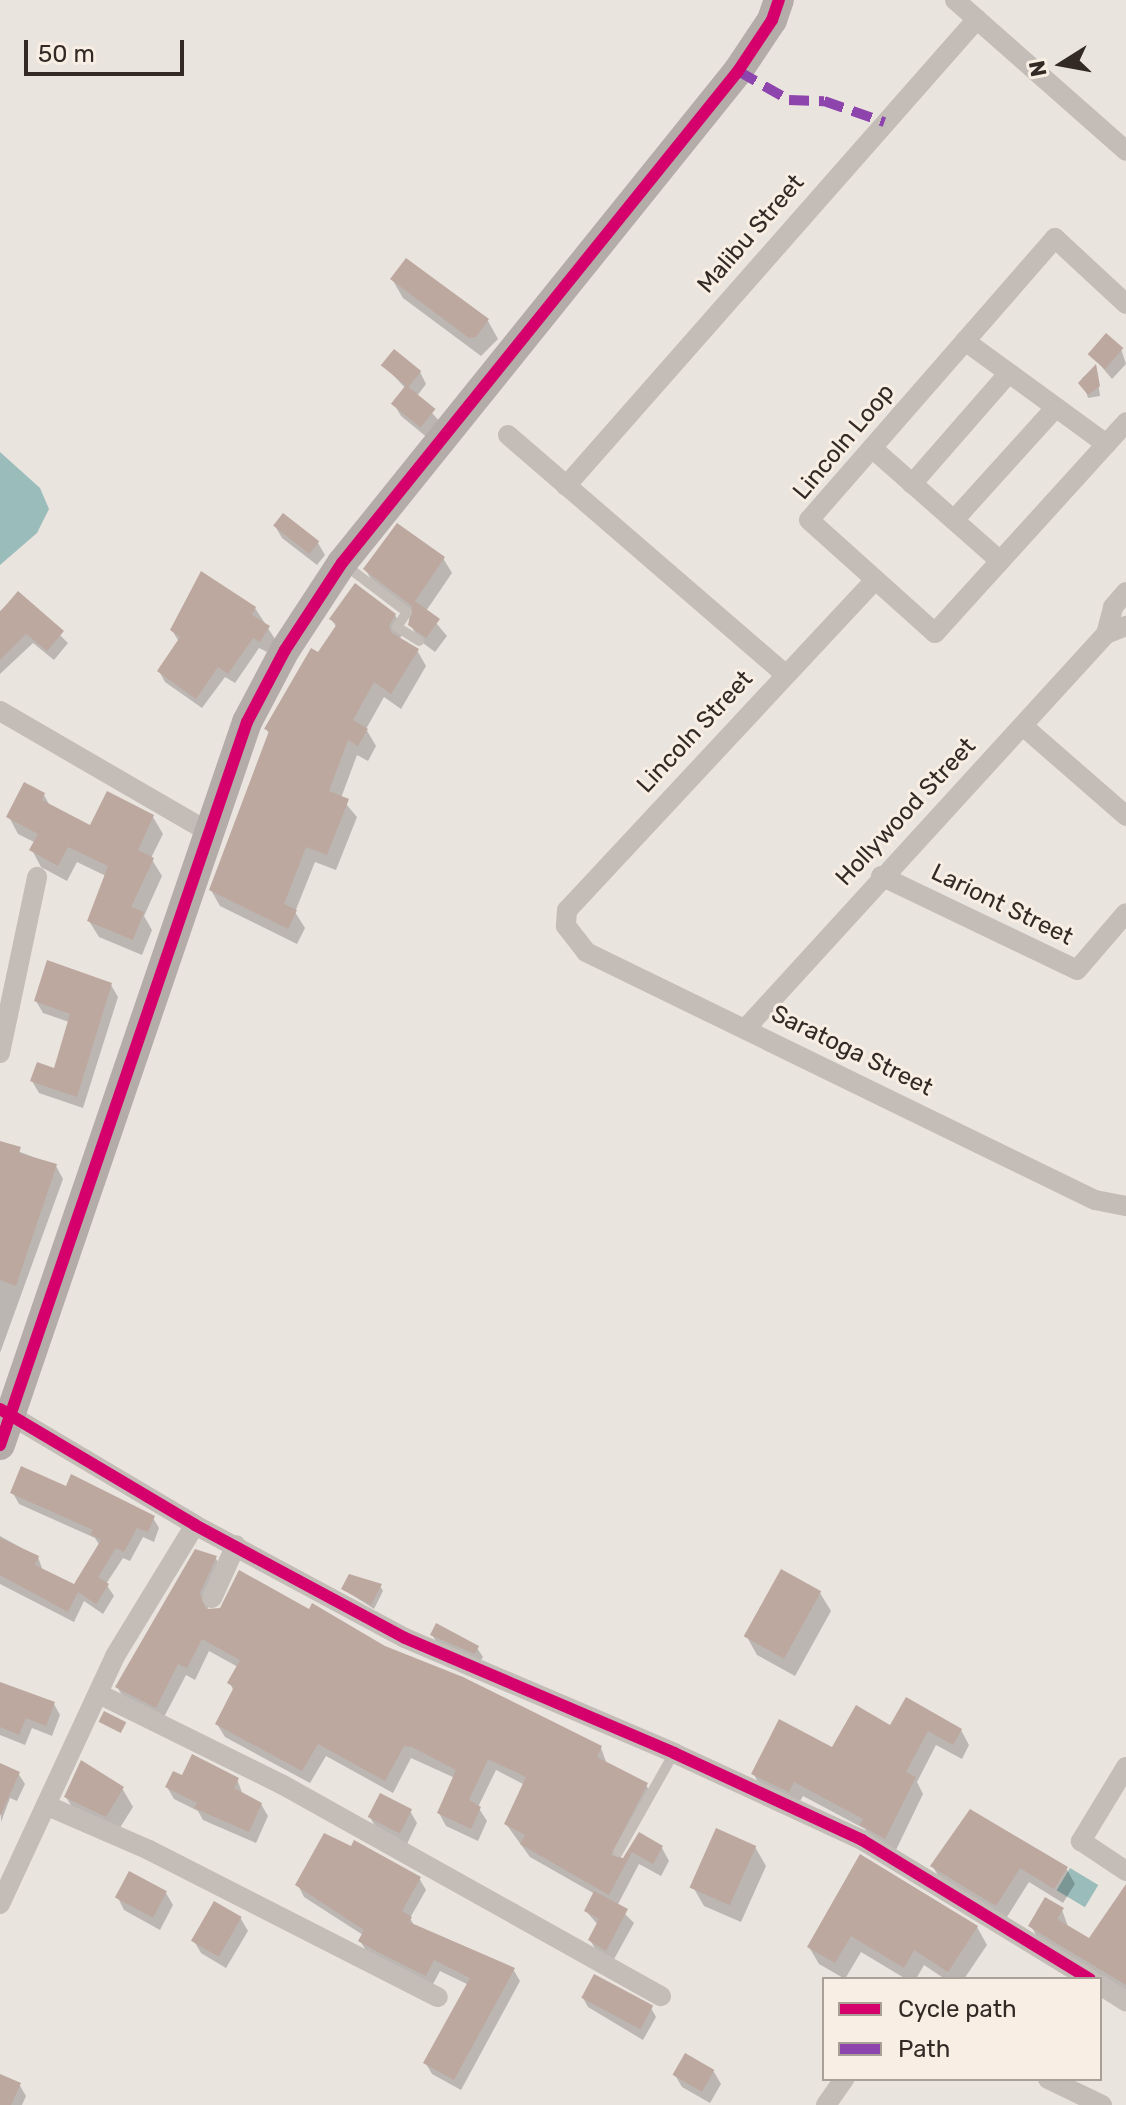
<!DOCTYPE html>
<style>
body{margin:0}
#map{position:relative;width:1126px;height:2105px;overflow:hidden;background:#eae4de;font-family:Rubik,sans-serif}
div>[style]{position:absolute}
.water>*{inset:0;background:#9abdbb;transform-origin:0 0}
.shadow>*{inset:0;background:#0003}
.building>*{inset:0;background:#bda8a0;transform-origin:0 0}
.lane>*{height:10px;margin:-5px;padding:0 5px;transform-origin:5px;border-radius:5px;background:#c3bcb7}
.street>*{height:20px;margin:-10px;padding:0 10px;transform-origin:10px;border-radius:10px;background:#c3bcb7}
.secondary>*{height:30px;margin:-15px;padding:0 15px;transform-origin:15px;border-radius:15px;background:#b4aca8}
.quiet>*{height:10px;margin-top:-5px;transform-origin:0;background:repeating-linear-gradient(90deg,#8e44ad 0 20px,transparent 0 30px)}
.cycleway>*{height:12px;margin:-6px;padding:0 6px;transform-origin:6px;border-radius:6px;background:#d6006c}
span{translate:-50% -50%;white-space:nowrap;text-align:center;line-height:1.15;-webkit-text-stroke:6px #f8eee4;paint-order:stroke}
.street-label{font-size:24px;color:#332a26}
.legend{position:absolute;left:822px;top:1977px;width:280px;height:104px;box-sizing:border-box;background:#f8eee4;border:2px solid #a9a098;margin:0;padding:10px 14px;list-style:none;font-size:24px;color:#332a26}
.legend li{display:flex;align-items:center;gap:16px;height:40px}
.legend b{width:40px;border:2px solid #a9a098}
.north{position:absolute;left:1022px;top:24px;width:80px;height:80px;-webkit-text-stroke:6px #f8eee4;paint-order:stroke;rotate:259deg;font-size:22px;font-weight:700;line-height:32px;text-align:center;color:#332a26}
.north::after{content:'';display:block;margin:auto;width:28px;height:36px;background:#332a26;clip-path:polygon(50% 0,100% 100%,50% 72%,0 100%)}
.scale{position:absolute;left:24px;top:40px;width:160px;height:36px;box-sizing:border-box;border:4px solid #332a26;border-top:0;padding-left:10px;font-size:24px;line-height:28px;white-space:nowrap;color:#332a26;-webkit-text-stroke:6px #f8eee4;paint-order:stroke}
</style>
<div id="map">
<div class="water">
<i style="clip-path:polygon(0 452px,40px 488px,49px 509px,37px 533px,0 565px)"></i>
<i style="left:1070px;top:1868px;width:33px;height:26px;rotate:31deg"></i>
</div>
<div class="shadow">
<i style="clip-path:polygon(392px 279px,488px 321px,498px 339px,481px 356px,403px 298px)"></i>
<i style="clip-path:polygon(1121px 349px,1126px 364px,1112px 379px,1090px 353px)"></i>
<i style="clip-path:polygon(384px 365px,420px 372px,426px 384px,417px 396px,441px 423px,429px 439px,401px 416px,394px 404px,406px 389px)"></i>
<i style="clip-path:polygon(1096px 367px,1100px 396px,1088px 398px,1082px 378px)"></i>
<i style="clip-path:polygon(275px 526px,318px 543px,325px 555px,317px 565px,282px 538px)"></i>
<i style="clip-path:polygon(443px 558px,452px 573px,426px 611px,447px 636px,435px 652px,419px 640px,410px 624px,413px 613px,374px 584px,365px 569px)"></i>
<i style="clip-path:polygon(18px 594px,68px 643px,54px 660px,33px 643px,0 674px,0 611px)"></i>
<i style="clip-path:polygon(255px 608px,275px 639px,267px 652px,259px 648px,235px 683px,225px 677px,202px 708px,165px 682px,159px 671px,179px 642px,172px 630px)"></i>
<i style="clip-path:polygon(395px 615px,404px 631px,399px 640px,417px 650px,426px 666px,401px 709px,384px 697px,366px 729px,376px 746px,368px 761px,357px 755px,341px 798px,357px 817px,336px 870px,315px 862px,295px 912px,305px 928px,297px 944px,220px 906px,211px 890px,270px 735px,266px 729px,337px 628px,331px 619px)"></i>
<i style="clip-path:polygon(44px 795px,50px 806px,91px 827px,153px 817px,163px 834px,151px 858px,162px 876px,144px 916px,152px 930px,142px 955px,99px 937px,89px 921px,106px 876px,77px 862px,67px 881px,41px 867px,32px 850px,36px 843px,18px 834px,9px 817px)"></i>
<i style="clip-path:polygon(111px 985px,118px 997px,83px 1108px,39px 1093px,32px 1081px,55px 1070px,69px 1022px,43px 1013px,36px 1001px)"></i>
<i style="clip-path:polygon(0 1144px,56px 1166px,63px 1179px,0 1353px)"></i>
<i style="clip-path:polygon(67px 1488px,153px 1518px,159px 1528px,154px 1542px,143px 1537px,130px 1561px,123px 1558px,106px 1584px,114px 1596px,103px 1614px,84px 1601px,74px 1622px,0 1584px,0 1536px,38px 1557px,43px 1571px,74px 1586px,100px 1546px,95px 1538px,19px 1504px,13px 1493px)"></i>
<i style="clip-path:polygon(215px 1557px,223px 1570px,207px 1611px,310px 1611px,601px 1748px,607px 1764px,646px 1785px,654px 1798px,619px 1860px,624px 1861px,639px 1835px,662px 1848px,669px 1861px,661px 1876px,639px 1864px,617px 1906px,634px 1923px,613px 1961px,597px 1952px,590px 1940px,598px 1925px,586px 1911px,595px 1894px,530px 1857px,506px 1824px,525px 1785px,496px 1770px,478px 1807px,487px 1821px,478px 1841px,446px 1826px,439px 1813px,455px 1778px,411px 1758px,393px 1793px,326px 1756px,310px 1783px,225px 1737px,217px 1724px,234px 1692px,230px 1683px,238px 1667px,209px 1651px,195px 1680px,186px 1675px,163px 1719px,125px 1700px,117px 1687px)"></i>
<i style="clip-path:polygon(380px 1586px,383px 1591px,374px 1609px,343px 1589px)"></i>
<i style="clip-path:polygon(820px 1593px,831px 1611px,795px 1676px,757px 1655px,747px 1637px)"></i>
<i style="clip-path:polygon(432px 1635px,477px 1648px,483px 1657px,480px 1662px,438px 1644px)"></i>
<i style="clip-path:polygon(0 1684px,54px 1704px,60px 1715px,52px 1736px,32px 1728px,25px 1745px,0 1735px)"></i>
<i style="clip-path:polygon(891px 1728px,961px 1730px,969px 1745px,962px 1759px,936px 1745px,917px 1782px,923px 1794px,895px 1852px,871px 1840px,865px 1829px,803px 1796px,797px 1806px,762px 1789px,753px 1773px)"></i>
<i style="clip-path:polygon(0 1765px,18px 1773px,25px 1784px,17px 1801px,10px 1798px,1px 1822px)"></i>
<i style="clip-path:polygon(237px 1779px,243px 1795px,261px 1804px,268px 1816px,256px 1843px,203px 1820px,198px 1811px,174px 1799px,167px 1787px)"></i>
<i style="clip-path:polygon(122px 1788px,133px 1807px,116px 1834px,77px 1815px,66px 1797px)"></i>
<i style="clip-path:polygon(410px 1811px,417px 1823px,406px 1846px,377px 1830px,370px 1817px)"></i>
<i style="clip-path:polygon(755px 1847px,766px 1866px,741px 1922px,704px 1906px,693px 1887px)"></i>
<i style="clip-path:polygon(861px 1857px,977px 1927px,987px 1945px,964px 1979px,945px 1979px,924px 1965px,916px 1979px,906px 1979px,861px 1952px,845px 1979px,819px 1964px,809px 1947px)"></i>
<i style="clip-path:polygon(933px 1867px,1066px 1868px,1075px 1884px,1063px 1903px,1029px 1882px,1005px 1920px,942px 1882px)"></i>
<i style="clip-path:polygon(130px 1874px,166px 1893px,173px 1905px,160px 1930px,124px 1910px,118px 1898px)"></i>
<i style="clip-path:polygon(419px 1878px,426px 1890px,410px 1918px,415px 1927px,513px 1969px,520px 1981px,461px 2090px,432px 2074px,425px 2062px,469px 1985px,440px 1971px,432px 1986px,367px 1952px,360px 1941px,363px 1935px,304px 1897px,298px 1885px)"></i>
<i style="clip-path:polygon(1126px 1901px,1126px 1994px,1040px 1942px,1031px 1926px,1062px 1910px,1069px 1929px,1090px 1941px)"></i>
<i style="clip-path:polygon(215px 1904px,241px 1919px,248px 1931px,226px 1968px,201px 1953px,194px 1941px)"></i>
<i style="clip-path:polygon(583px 1998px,651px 2008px,656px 2017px,643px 2040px,588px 2007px)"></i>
<i style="clip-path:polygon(714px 2072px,721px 2084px,710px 2103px,682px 2087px,675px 2075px)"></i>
<i style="clip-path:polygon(0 2076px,19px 2084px,26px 2096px,22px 2105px,0 2105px)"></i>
</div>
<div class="building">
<i style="clip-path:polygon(406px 258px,489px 319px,476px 337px,469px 338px,390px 279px)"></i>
<i style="left:1106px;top:333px;width:23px;height:28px;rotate:41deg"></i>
<i style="left:394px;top:349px;width:35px;height:21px;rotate:39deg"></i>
<i style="clip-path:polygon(1096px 364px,1100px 386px,1088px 395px,1078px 383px)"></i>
<i style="left:406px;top:385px;width:38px;height:24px;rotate:39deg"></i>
<i style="left:283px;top:513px;width:46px;height:16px;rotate:38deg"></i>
<i style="clip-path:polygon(397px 523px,445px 557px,415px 601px,440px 619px,426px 638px,408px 625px,412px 606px,363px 569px)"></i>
<i style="clip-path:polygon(201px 571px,256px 607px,252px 615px,270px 626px,260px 642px,253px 638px,228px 674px,218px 667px,196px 699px,157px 671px,180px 637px,170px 630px)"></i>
<i style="clip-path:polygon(355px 583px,396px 614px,389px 626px,392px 633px,419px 649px,391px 694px,374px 682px,353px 720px,368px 729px,358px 746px,348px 740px,329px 791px,349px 799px,327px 855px,306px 847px,284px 904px,297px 910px,288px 929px,209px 890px,269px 731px,264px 729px,311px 648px,318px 652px,337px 624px,329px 619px)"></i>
<i style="clip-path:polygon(18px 591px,64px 631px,47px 651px,26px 634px,0 660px,0 612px)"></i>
<i style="clip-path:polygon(24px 782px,45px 793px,42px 800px,90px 825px,107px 791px,154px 815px,138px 850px,154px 858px,131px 907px,144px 912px,133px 940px,87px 921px,108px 866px,68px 847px,58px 866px,29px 850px,38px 834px,6px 817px)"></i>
<i style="clip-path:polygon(47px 960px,112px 983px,77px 1097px,30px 1081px,37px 1062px,54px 1068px,70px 1014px,34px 1001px)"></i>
<i style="clip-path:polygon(0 1141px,21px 1147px,19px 1153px,57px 1164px,16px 1286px,0 1280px)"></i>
<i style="clip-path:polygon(21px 1466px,66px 1486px,71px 1474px,155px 1516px,148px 1532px,137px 1528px,124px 1552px,116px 1548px,98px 1577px,109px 1584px,96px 1604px,78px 1592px,68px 1612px,0 1575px,0 1538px,39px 1556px,35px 1565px,74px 1584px,101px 1540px,90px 1534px,93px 1530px,10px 1493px)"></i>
<i style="clip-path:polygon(195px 1549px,217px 1556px,200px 1593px,206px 1609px,220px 1608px,239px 1570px,309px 1609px,312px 1603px,385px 1646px,463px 1677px,602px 1746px,597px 1757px,648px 1783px,611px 1855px,623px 1858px,639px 1832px,663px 1846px,653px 1864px,632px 1852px,609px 1895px,520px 1844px,525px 1835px,504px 1824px,526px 1777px,488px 1759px,469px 1800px,481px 1807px,471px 1829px,437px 1813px,456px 1770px,412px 1747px,404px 1746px,385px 1781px,318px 1744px,302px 1771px,215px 1724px,234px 1687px,227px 1683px,240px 1660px,202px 1639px,187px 1668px,178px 1664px,156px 1708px,115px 1687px)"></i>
<i style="left:781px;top:1569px;width:46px;height:77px;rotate:29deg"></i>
<i style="clip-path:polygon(349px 1574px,382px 1584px,371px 1605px,341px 1589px)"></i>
<i style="clip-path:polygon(436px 1623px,479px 1646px,475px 1654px,430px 1635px)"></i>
<i style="clip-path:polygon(0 1682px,55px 1702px,46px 1726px,26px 1718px,19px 1735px,0 1727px)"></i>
<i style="clip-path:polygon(906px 1697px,962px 1729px,953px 1745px,928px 1731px,906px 1772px,916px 1777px,885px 1839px,860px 1825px,863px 1819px,794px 1782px,789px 1792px,751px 1774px,779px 1719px,832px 1747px,856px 1705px,890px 1725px)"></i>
<i style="left:104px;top:1711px;width:25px;height:12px;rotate:27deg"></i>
<i style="clip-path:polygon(192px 1754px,239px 1778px,234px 1788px,262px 1803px,249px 1832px,194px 1808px,197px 1803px,165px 1787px,173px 1771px,182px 1775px)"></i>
<i style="clip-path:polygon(81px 1760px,124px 1787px,106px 1817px,64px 1797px)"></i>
<i style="clip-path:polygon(0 1763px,20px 1772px,0 1816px)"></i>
<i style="left:380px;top:1793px;width:36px;height:27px;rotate:27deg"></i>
<i style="clip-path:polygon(970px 1809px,1068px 1867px,1054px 1889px,1020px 1868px,996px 1906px,930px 1866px)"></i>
<i style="left:716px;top:1828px;width:44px;height:65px;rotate:24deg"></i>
<i style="clip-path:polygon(324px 1833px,351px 1846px,354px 1840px,421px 1877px,402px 1911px,412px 1917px,409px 1922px,515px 1968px,454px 2080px,423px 2063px,470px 1978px,434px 1960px,426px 1976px,378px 1952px,358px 1941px,364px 1930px,295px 1885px)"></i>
<i style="clip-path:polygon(860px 1854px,978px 1926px,948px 1972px,914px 1950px,904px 1968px,851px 1936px,835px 1963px,807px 1947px)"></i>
<i style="left:129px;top:1871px;width:43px;height:30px;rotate:28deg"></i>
<i style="clip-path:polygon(1126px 1884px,1126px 1985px,1028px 1926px,1045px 1897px,1064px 1908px,1057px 1919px,1089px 1938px)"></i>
<i style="clip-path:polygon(594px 1891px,628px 1909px,606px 1951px,588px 1940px,599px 1919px,584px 1911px)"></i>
<i style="left:214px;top:1901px;width:32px;height:46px;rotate:30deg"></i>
<i style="left:594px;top:1974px;width:67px;height:27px;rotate:28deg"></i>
<i style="left:685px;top:2053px;width:34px;height:25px;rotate:30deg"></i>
<i style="clip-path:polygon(0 2074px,21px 2083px,11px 2105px,0 2105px)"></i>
</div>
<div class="lane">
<i style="left:345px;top:565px;width:78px;rotate:37.2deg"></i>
<i style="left:407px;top:612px;width:18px;rotate:124deg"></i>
<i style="left:397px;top:627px;width:26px;rotate:32deg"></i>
<i style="left:618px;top:1852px;width:114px;rotate:-60.5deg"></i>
</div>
<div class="street">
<i style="left:955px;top:0;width:228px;rotate:41.4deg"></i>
<i style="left:1126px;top:304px;width:97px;rotate:-137.1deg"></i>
<i style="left:1055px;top:238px;width:374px;rotate:131.1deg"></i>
<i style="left:809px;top:520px;width:169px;rotate:41.9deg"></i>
<i style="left:935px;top:633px;width:285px;rotate:-47.8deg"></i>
<i style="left:965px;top:341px;width:175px;rotate:36.1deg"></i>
<i style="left:508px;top:435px;width:366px;rotate:40.8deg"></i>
<i style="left:872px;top:448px;width:171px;rotate:41.4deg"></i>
<i style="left:912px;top:484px;width:147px;rotate:-48.9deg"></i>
<i style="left:566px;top:486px;width:622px;rotate:-48.65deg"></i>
<i style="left:954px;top:520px;width:152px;rotate:-47.9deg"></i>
<i style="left:875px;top:580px;width:451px;rotate:133deg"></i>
<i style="left:567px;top:910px;width:16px;rotate:94deg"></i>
<i style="left:566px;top:926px;width:33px;rotate:52deg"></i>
<i style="left:586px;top:952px;width:566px;rotate:25.98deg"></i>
<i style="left:1095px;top:1200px;width:32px;rotate:11deg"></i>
<i style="left:1106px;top:634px;width:28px;rotate:-75deg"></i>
<i style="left:1113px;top:607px;width:20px;rotate:-49deg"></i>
<i style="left:0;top:711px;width:241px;rotate:30.1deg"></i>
<i style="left:1023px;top:726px;width:137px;rotate:41.1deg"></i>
<i style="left:881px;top:876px;width:217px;rotate:25.6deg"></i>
<i style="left:1077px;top:970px;width:75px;rotate:-49.3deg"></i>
<i style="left:746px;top:1028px;width:534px;rotate:-47.58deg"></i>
<i style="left:1106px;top:634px;width:22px;rotate:-22deg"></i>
<i style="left:0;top:1053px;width:180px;rotate:-78.1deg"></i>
<i style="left:0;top:1409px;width:227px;rotate:30.7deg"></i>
<i style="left:195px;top:1525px;width:238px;rotate:28.3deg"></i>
<i style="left:405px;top:1638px;width:293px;rotate:23.1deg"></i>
<i style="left:674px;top:1753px;width:207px;rotate:24.8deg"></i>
<i style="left:862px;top:1840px;width:267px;rotate:31.4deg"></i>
<i style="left:212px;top:1598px;width:58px;rotate:-65.6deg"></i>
<i style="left:101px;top:1695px;width:203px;rotate:26.3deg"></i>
<i style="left:283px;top:1785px;width:433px;rotate:29.2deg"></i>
<i style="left:1126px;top:1767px;width:87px;rotate:121.3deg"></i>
<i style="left:1081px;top:1841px;width:54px;rotate:33.7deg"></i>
<i style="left:48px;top:1806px;width:110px;rotate:23.5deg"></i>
<i style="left:149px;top:1850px;width:324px;rotate:27deg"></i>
<i style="left:0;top:1904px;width:273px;rotate:-65.1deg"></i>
<i style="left:115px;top:1656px;width:153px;rotate:-58.6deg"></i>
<i style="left:1100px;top:1985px;width:31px;rotate:32deg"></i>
<i style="left:1048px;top:2079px;width:60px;rotate:25.7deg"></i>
<i style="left:826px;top:2105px;width:32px;rotate:-55deg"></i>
</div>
<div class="secondary">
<i style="left:0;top:1445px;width:764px;rotate:-71.14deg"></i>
<i style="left:247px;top:722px;width:81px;rotate:-62.2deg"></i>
<i style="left:285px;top:650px;width:104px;rotate:-56.8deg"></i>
<i style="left:342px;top:563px;width:632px;rotate:-51.17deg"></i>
<i style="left:738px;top:71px;width:61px;rotate:-56.3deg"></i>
<i style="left:772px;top:20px;width:21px;rotate:-71deg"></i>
</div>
<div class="quiet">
<i style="left:738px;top:71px;width:59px;rotate:29.6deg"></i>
<i style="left:789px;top:100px;width:35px;rotate:2deg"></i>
<i style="left:824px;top:101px;width:64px;rotate:19.3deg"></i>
</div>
<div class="cycleway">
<i style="left:0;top:1409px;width:227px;rotate:30.7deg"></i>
<i style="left:195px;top:1525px;width:238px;rotate:28.3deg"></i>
<i style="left:405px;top:1638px;width:293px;rotate:23.1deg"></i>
<i style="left:674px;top:1753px;width:207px;rotate:24.8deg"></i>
<i style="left:862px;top:1840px;width:267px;rotate:31.4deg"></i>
<i style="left:0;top:1445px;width:764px;rotate:-71.14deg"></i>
<i style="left:247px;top:722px;width:81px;rotate:-62.2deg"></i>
<i style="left:285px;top:650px;width:104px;rotate:-56.8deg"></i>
<i style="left:342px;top:563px;width:632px;rotate:-51.17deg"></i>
<i style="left:738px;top:71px;width:61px;rotate:-56.3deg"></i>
<i style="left:772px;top:20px;width:21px;rotate:-71deg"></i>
</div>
<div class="street-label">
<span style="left:751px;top:234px;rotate:-49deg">Malibu Street</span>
<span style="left:844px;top:442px;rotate:-50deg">Lincoln Loop</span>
<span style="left:695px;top:732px;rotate:-47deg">Lincoln Street</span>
<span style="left:906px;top:812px;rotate:-47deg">Hollywood Street</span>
<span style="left:1002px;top:905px;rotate:26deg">Lariont Street</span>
<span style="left:852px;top:1051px;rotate:26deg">Saratoga Street</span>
</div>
<ul class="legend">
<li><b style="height:10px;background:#d6006c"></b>Cycle path</li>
<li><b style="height:10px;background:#8e44ad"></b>Path</li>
</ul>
<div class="north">N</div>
<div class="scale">50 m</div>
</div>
